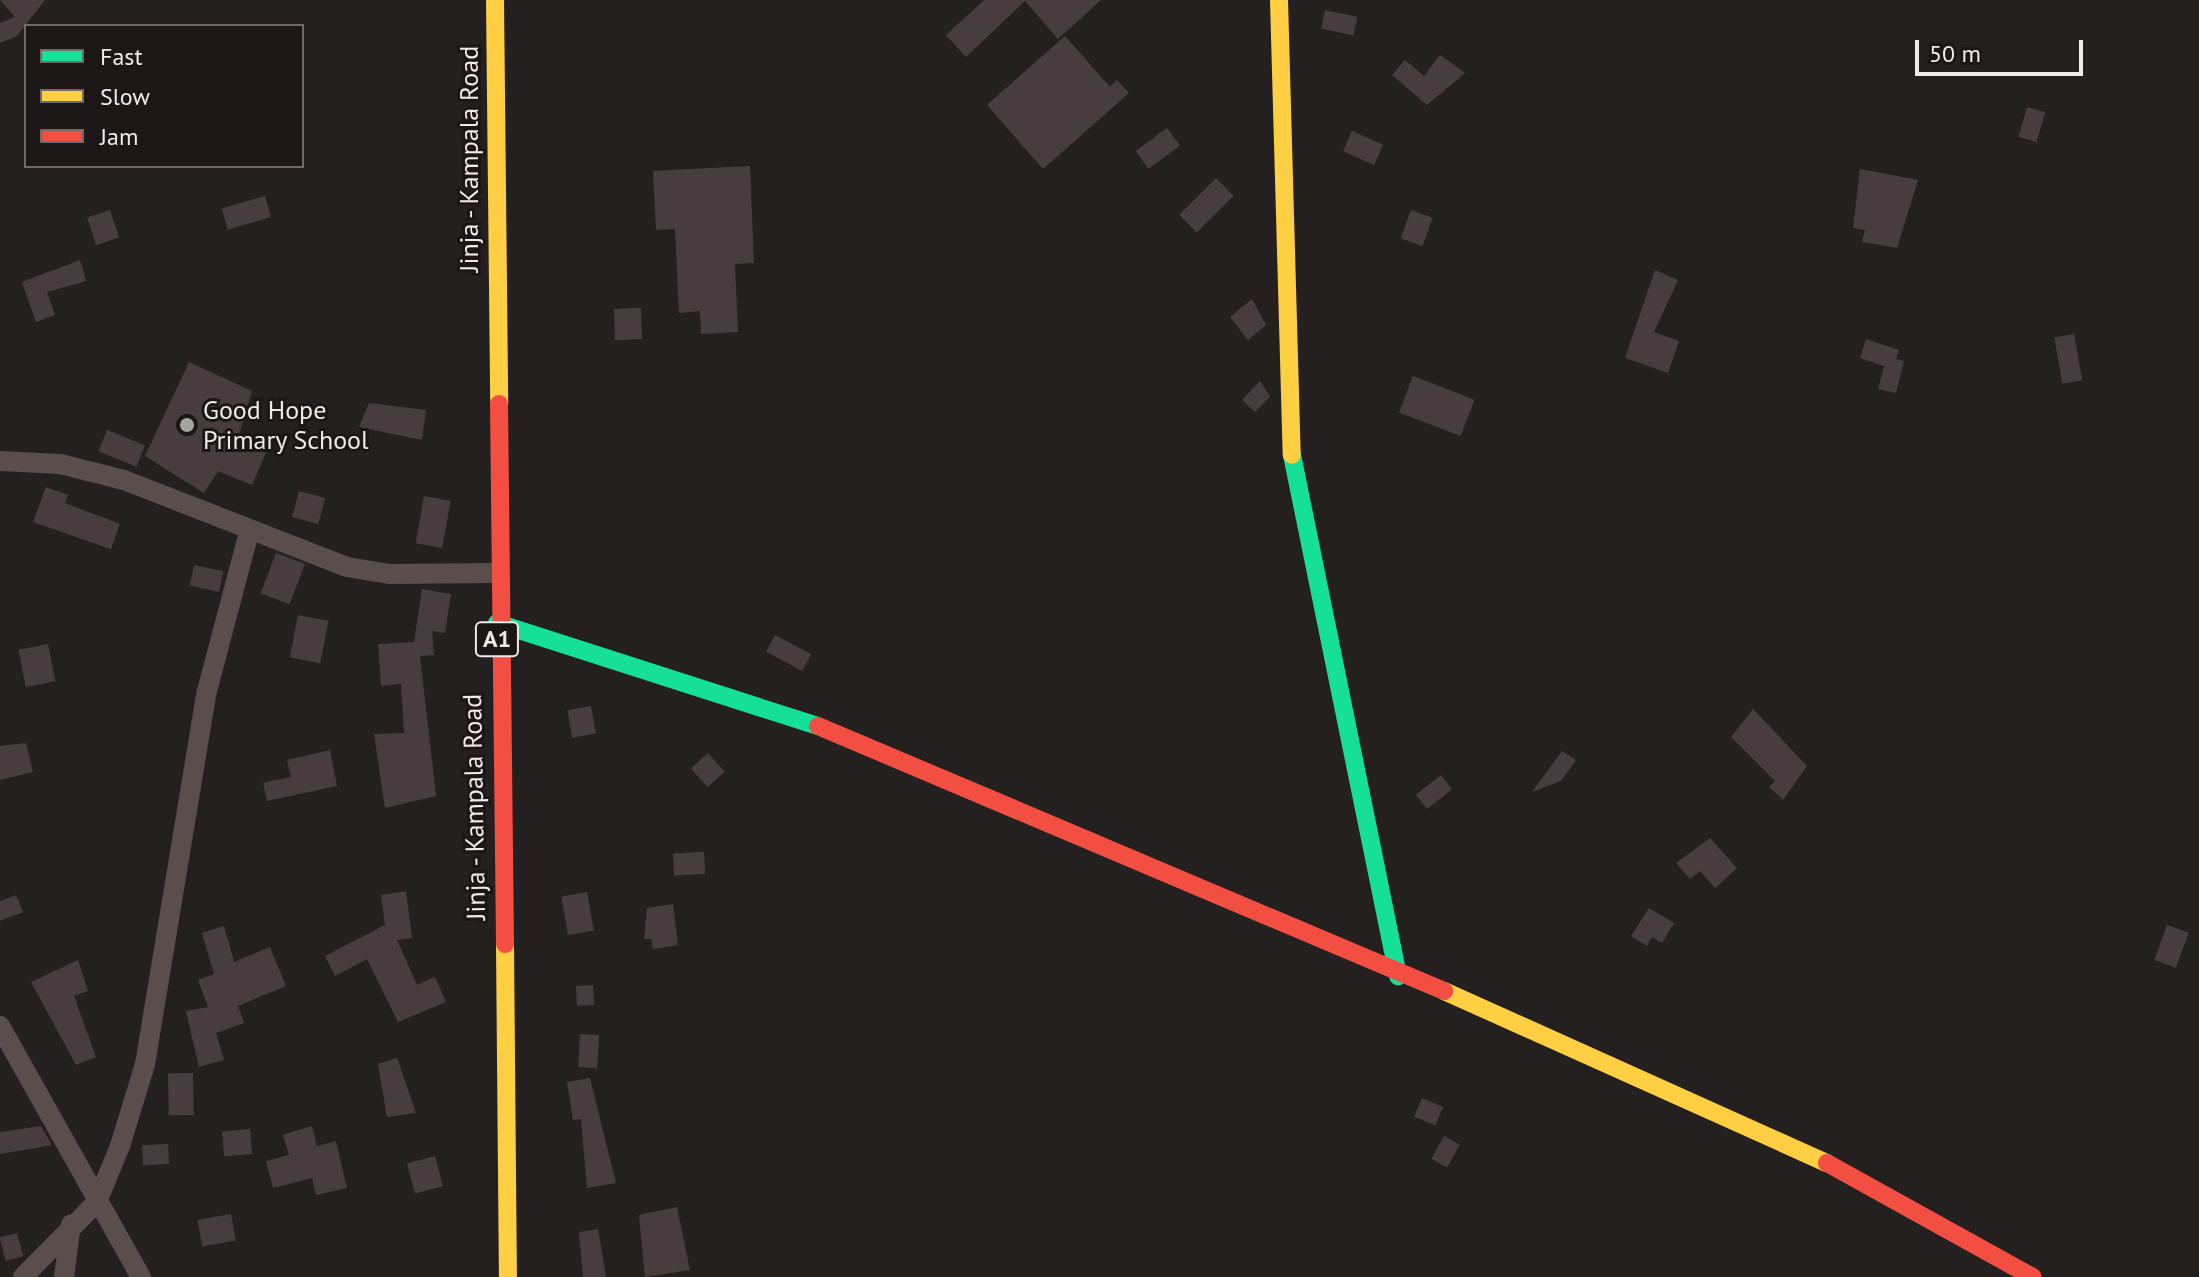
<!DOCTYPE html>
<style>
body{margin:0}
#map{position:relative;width:2199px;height:1277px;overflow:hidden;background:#252020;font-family:"PT Sans",sans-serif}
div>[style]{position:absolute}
.building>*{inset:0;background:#473d40;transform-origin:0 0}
.street>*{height:20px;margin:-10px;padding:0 10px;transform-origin:10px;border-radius:10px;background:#594e4b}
.fast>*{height:18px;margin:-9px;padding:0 9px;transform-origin:9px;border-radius:9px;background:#16e098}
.slow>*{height:18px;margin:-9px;padding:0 9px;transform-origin:9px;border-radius:9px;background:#ffcf43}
.jam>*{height:18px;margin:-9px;padding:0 9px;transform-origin:9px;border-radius:9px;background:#f24e42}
.dots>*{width:22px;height:22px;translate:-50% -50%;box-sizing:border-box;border:4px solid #1c1616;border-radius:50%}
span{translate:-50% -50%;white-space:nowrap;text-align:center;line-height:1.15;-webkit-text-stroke:6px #1c1616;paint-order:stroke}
.shield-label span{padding:2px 6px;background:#1c1616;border:2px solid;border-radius:6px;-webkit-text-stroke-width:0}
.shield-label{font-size:24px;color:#eeeaea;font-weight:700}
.street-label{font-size:26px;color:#eeeaea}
.poi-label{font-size:26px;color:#eeeaea}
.left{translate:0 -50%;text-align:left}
.legend{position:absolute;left:24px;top:24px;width:280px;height:144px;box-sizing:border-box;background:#1c1616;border:2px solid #706b6b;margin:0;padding:10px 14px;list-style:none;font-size:24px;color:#eeeaea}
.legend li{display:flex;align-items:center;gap:16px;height:40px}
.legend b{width:40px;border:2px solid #706b6b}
.scale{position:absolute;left:1915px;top:40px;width:168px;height:36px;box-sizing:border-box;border:4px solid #eeeaea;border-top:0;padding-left:10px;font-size:24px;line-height:28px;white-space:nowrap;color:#eeeaea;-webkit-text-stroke:6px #1c1616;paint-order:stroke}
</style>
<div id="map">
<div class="building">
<i style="clip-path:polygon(0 0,45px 0,17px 36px,0 43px,0 23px,15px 17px)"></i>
<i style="clip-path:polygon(984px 0,1101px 0,1058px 39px,1025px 1px,966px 57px,946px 35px)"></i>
<i style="left:1325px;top:10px;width:33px;height:19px;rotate:12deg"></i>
<i style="clip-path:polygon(1065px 36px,1110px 87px,1117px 80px,1129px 93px,1043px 169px,987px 105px)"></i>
<i style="clip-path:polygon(1440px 55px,1465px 73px,1427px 105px,1392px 75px,1405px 60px,1424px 76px)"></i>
<i style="left:2027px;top:107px;width:19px;height:31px;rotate:16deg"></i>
<i style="left:1167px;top:128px;width:22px;height:39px;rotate:54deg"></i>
<i style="left:1352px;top:131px;width:34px;height:22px;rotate:24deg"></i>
<i style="clip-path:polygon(750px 166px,754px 263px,735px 264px,738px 332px,701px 334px,700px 311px,679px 313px,675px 229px,656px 230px,653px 171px)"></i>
<i style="clip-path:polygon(1860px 169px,1918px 180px,1897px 248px,1862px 242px,1865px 230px,1853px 228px)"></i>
<i style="left:1216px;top:178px;width:25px;height:52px;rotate:45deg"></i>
<i style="left:265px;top:196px;width:22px;height:45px;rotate:74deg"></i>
<i style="left:110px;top:210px;width:29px;height:24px;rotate:72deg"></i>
<i style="left:1411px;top:210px;width:23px;height:30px;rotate:20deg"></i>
<i style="clip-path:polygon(80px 260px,86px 281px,47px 292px,55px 315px,36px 322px,22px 282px)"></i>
<i style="clip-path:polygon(1655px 270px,1678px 280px,1654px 332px,1679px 341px,1668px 373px,1625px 358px)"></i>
<i style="clip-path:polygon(1252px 299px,1266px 325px,1248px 340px,1230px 317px)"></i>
<i style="left:641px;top:308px;width:31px;height:27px;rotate:88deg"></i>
<i style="left:2074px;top:334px;width:47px;height:20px;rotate:80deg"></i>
<i style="clip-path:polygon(1866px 339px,1899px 350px,1896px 359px,1904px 361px,1896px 393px,1878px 389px,1884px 366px,1860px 358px)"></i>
<i style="clip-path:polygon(189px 362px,252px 391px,238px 438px,267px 450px,252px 485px,218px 471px,204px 493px,145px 456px)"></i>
<i style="left:1413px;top:376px;width:66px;height:39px;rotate:21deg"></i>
<i style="clip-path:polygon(1260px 381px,1270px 397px,1255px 412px,1242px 400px)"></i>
<i style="clip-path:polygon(369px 403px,426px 410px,422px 440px,359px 427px)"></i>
<i style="left:107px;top:430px;width:41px;height:23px;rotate:22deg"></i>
<i style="clip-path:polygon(46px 487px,68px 495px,65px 503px,120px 524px,111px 549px,33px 522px)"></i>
<i style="left:299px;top:491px;width:27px;height:27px;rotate:15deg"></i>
<i style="left:424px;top:496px;width:27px;height:48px;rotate:10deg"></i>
<i style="left:276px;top:553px;width:31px;height:43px;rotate:21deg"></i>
<i style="left:194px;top:565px;width:30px;height:21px;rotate:12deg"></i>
<i style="clip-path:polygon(422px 589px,451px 594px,445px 633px,432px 631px,434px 655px,420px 656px,436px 796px,385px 808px,374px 734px,404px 733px,401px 684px,381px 686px,378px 644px,414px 642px)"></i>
<i style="left:298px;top:615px;width:31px;height:43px;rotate:11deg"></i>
<i style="left:775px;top:635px;width:41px;height:19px;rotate:28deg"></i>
<i style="left:48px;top:644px;width:38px;height:30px;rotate:79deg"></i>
<i style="left:591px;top:706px;width:28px;height:24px;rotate:80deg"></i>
<i style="clip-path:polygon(1753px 709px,1807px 766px,1783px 800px,1769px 787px,1775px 781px,1731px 737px)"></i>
<i style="clip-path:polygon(26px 743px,33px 772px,0 780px,0 746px)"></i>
<i style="clip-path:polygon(330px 750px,337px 786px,267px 801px,263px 783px,291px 777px,287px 760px)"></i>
<i style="clip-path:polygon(1562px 751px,1576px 760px,1561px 781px,1532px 792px)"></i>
<i style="left:708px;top:753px;width:25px;height:23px;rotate:48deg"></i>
<i style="left:1441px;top:775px;width:18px;height:32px;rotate:52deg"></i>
<i style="clip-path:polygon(1710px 838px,1737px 868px,1715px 888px,1700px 871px,1690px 879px,1676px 863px)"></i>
<i style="left:704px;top:852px;width:22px;height:31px;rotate:87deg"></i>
<i style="clip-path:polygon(406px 891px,412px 938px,397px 940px,417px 985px,435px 977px,446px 1002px,398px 1022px,367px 959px,335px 976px,325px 956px,385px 925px,381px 895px)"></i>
<i style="left:587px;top:892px;width:39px;height:26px;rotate:80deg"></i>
<i style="clip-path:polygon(16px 895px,23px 912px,0 921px,0 901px)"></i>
<i style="clip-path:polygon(673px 904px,678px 945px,653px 949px,651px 939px,644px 939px,647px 908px)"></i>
<i style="clip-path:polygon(1649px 908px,1674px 923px,1662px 943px,1652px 937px,1647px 946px,1631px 936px)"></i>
<i style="left:2167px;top:925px;width:23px;height:37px;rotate:20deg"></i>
<i style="clip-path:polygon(224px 926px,234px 962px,270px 947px,286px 986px,238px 1006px,244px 1023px,216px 1033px,224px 1060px,199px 1067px,186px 1011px,208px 1007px,198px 980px,214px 974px,202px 933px)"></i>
<i style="clip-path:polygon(78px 960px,88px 991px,74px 996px,96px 1057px,76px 1065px,31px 982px)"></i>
<i style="left:593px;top:985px;width:20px;height:17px;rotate:87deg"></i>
<i style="left:580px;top:1034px;width:19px;height:33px;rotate:3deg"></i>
<i style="clip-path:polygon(397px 1058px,416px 1113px,387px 1117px,378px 1064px)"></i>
<i style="left:193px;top:1073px;width:42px;height:25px;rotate:89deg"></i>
<i style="clip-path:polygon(590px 1078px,616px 1183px,587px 1188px,581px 1119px,573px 1120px,567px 1082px)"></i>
<i style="left:1422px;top:1098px;width:23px;height:20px;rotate:23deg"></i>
<i style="clip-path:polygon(41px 1126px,52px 1145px,0 1154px,0 1132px)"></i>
<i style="clip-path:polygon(312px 1126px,317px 1146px,336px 1141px,347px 1188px,316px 1195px,312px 1178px,273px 1188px,266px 1161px,289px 1155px,283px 1135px)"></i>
<i style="left:250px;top:1129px;width:25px;height:28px;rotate:85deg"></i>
<i style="left:1444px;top:1136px;width:18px;height:26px;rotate:29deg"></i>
<i style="left:168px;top:1144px;width:20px;height:26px;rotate:87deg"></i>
<i style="left:435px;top:1156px;width:31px;height:29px;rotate:75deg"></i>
<i style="clip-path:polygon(677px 1207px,690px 1270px,645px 1277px,639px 1215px)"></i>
<i style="left:231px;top:1214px;width:27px;height:34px;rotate:80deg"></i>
<i style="clip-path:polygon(598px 1229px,606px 1277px,583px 1277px,579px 1232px)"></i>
<i style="left:17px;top:1233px;width:24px;height:18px;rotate:75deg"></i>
</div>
<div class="street">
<i style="left:0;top:461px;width:60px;rotate:2.9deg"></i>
<i style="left:60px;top:464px;width:66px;rotate:14deg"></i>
<i style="left:124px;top:480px;width:239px;rotate:21.3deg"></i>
<i style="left:347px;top:567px;width:44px;rotate:9.2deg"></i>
<i style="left:390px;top:574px;width:108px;rotate:-0.5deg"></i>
<i style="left:0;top:1026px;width:288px;rotate:60.7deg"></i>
<i style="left:23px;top:1277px;width:105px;rotate:-45.4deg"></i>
<i style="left:97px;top:1202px;width:61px;rotate:-67.7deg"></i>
<i style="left:120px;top:1146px;width:86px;rotate:-73deg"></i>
<i style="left:145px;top:1064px;width:378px;rotate:-80.6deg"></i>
<i style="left:207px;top:691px;width:164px;rotate:-75.2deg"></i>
<i style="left:64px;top:1277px;width:53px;rotate:-82.5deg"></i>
</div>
<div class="fast">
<i style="left:1292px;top:455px;width:532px;rotate:78.5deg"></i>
<i style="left:497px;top:623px;width:337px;rotate:17.8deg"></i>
</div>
<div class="slow">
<i style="left:495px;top:0;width:404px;rotate:89.4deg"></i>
<i style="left:1279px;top:0;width:455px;rotate:88.4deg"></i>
<i style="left:505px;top:944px;width:333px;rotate:89.5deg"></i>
<i style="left:1444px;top:991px;width:420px;rotate:24.2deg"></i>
</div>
<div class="jam">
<i style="left:499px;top:404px;width:540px;rotate:89.36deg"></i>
<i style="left:818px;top:726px;width:680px;rotate:22.94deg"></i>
<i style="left:1827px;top:1163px;width:235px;rotate:29deg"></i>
</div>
<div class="dots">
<i style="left:187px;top:425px;background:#a8a3a3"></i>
</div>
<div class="shield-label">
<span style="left:497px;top:639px">A1</span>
</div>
<div class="street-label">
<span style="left:469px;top:159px;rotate:-90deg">Jinja - Kampala Road</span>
<span style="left:474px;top:807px;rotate:-91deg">Jinja - Kampala Road</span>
</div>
<div class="poi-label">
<span class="left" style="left:203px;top:425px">Good Hope<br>Primary School</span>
</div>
<ul class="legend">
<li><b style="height:10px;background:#16e098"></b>Fast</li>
<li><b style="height:10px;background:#ffcf43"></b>Slow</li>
<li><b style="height:10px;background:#f24e42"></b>Jam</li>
</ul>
<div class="scale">50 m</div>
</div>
